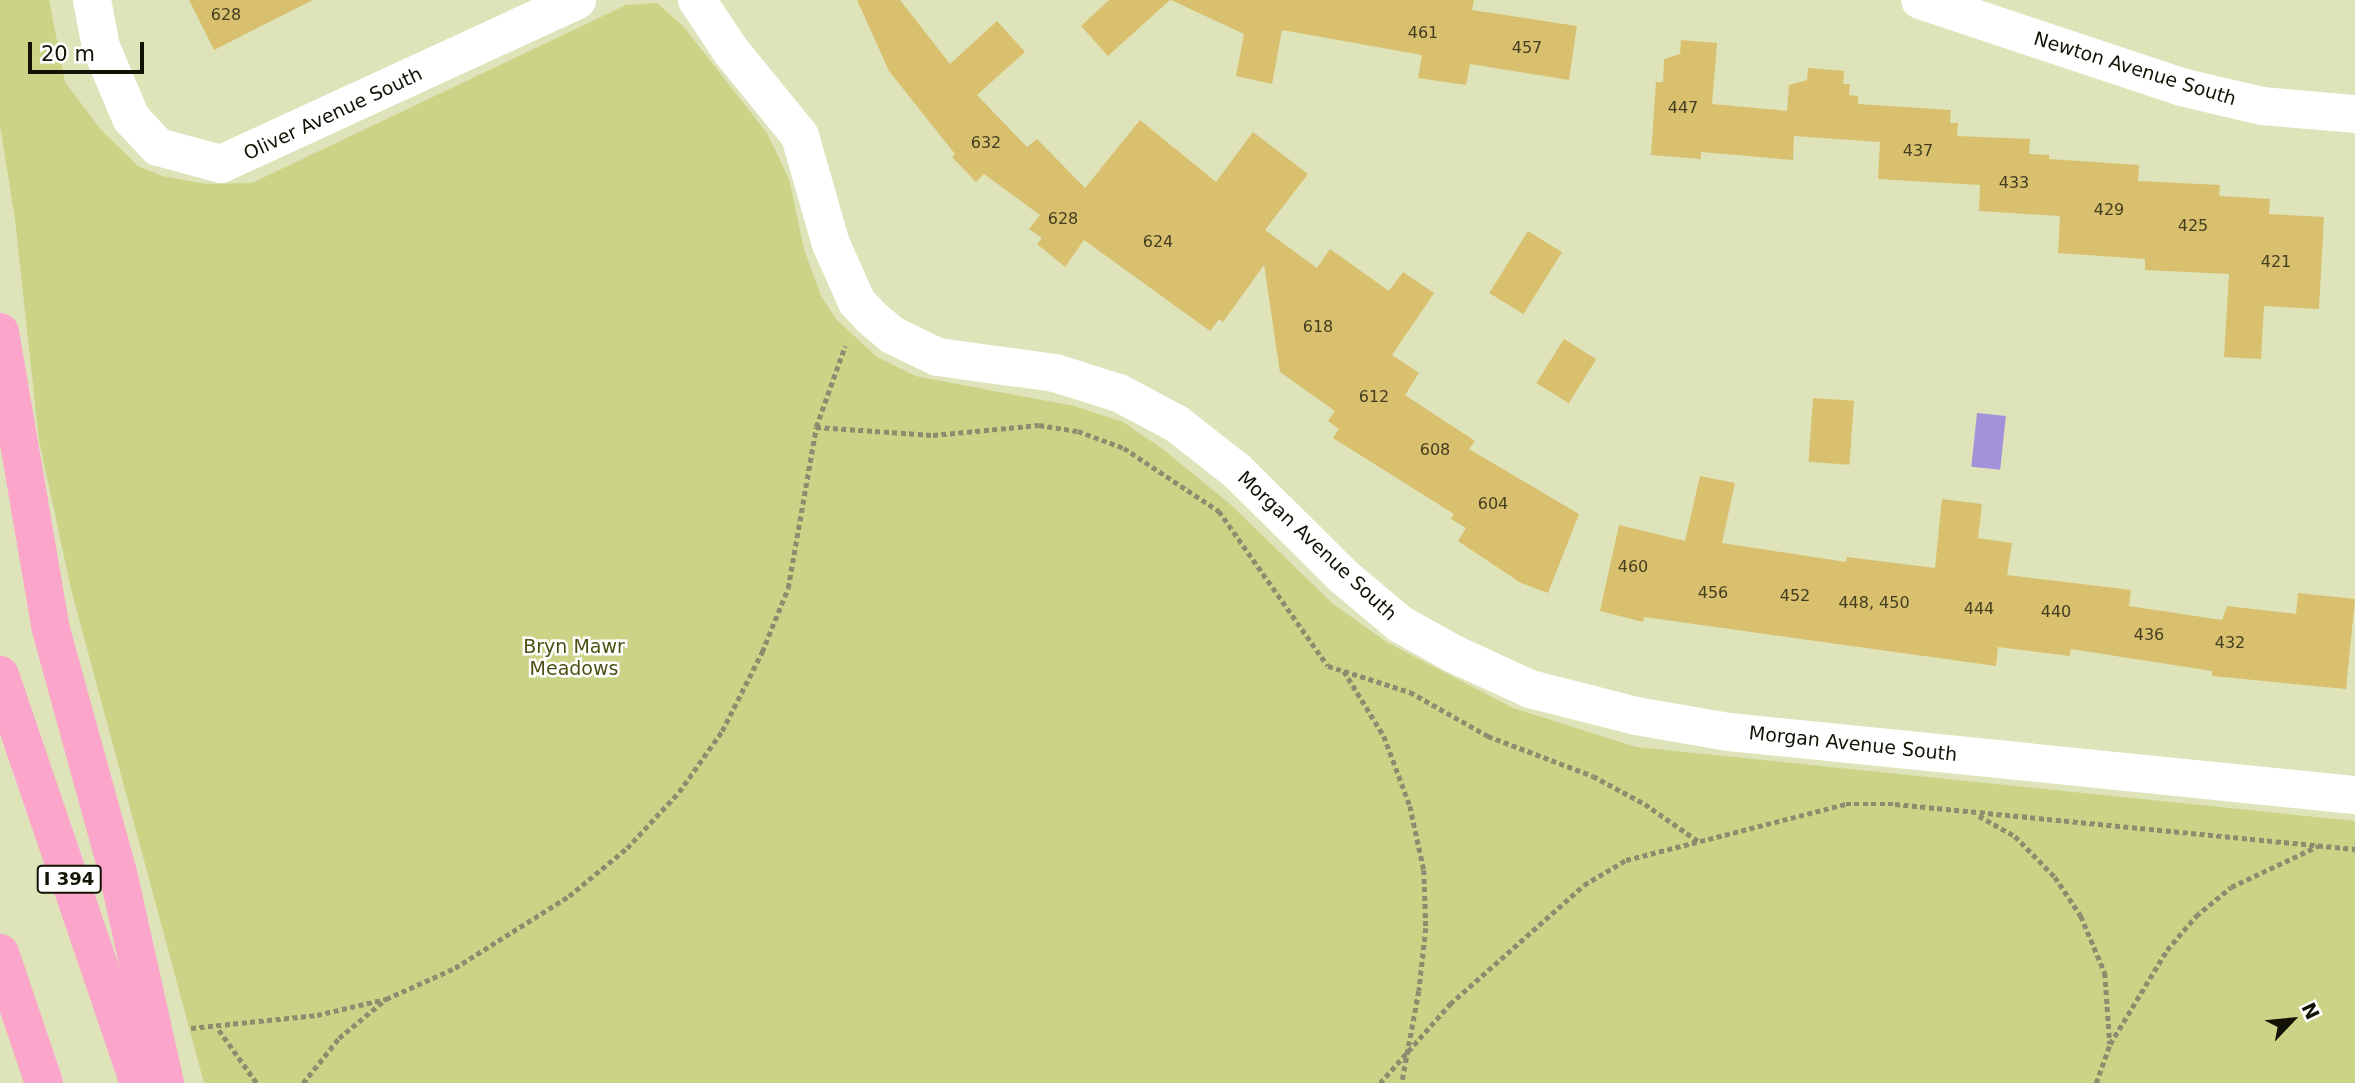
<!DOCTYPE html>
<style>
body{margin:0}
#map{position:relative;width:2355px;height:1083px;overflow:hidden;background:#dee3b9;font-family:"DejaVu Sans",sans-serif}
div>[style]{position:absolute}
.green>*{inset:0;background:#cbd386}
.water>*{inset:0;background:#a192d9;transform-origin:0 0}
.building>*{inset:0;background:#d8c06f;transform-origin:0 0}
.path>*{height:4.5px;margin-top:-2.25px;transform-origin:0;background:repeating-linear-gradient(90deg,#8a8e6f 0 5px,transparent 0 8.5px)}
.minor>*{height:38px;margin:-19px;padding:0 19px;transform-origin:19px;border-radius:19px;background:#fff}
.highway>*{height:38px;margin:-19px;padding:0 19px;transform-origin:19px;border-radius:19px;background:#faa5c9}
span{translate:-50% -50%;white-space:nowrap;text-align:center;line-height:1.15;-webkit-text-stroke:5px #fff;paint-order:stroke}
.number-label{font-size:16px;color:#443e20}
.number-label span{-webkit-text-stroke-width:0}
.shield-label span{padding:2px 5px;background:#fff;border:2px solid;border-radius:5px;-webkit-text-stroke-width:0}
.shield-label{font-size:18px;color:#121305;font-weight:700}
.street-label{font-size:19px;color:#121305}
.park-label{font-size:19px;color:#4d5114}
.north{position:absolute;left:2257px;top:985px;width:70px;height:70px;-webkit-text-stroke:5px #fff;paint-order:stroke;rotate:64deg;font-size:19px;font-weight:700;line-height:28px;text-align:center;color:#121305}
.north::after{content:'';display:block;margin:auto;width:24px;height:32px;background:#121305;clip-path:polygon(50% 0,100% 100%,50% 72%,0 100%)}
.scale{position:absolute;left:28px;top:42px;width:116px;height:32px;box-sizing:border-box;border:4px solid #121305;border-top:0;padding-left:9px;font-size:21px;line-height:24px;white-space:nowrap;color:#121305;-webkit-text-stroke:5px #fff;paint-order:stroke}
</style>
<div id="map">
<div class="green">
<i style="clip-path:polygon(0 0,49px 0,65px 82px,101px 130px,138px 166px,162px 176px,206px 184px,252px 183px,626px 5px,657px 3px,683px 26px,767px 133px,789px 179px,804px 249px,821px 296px,836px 319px,877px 357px,915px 376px,1074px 406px,1123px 422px,1164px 450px,1231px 505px,1333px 604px,1388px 643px,1513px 708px,1636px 747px,2355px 821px,2355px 1083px,204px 1083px,71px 589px,39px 440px,15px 220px,0 125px)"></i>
</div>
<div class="water">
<i style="left:1977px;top:413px;width:29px;height:54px;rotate:6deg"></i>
</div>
<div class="building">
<i style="clip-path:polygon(189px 0,313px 0,214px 50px)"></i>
<i style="clip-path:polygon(857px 0,900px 0,950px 64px,997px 21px,1025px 52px,977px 95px,1027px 147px,1037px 139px,1085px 188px,1140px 120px,1216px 182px,1253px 132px,1308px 174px,1265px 230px,1317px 268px,1330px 249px,1389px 291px,1403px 272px,1434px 293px,1392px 355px,1419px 373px,1405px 395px,1475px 441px,1469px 449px,1579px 514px,1548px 593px,1521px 583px,1458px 541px,1466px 528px,1451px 519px,1454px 514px,1333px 438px,1339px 429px,1328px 421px,1335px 411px,1280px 372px,1264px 265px,1223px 322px,1219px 319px,1210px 331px,1084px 240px,1065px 267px,1037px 244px,1042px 238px,1029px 229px,1040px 215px,984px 174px,976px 182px,952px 157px,955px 154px,889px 71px)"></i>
<i style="clip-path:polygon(1109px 0,1170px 0,1108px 56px,1081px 26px)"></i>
<i style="clip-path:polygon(1171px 0,1474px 0,1472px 10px,1577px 26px,1569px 80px,1470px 64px,1466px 85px,1418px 78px,1422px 55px,1282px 30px,1272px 84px,1236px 76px,1244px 34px)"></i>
<i style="clip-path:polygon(1681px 40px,1717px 43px,1712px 104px,1787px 111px,1789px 85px,1807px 80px,1808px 68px,1844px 71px,1843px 84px,1850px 84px,1849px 95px,1858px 96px,1858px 104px,1951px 110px,1950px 123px,1958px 123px,1957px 136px,2030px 139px,2029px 154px,2049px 155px,2049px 159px,2139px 165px,2138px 181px,2220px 185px,2219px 196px,2270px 199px,2269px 214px,2324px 217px,2319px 309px,2264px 306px,2261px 359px,2224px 357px,2229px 274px,2145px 270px,2145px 259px,2058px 253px,2060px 216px,1979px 211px,1980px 185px,1878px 179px,1880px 142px,1794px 136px,1793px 160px,1701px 152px,1701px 159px,1651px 155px,1656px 82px,1663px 82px,1664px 59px,1680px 54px)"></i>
<i style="left:1528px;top:231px;width:40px;height:73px;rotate:32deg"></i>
<i style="left:1564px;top:339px;width:38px;height:52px;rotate:32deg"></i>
<i style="left:1813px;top:398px;width:41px;height:64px;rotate:4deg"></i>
<i style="clip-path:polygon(1700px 476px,1735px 483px,1722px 543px,1846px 562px,1847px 557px,1935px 568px,1942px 499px,1982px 504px,1978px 538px,2012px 543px,2007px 575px,2131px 590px,2129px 606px,2222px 620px,2227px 606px,2296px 614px,2298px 593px,2355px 599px,2346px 689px,2212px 676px,2212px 671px,2071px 649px,2070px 656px,1998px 647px,1996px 666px,1644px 617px,1643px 622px,1600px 611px,1619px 525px,1685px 541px)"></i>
</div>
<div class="path">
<i style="left:816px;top:427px;width:117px;rotate:3.9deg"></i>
<i style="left:933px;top:435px;width:106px;rotate:-5.4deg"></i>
<i style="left:1039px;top:425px;width:39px;rotate:9deg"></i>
<i style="left:1078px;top:431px;width:49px;rotate:20.3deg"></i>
<i style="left:1124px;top:448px;width:114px;rotate:33.6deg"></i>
<i style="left:1219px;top:511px;width:189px;rotate:54.9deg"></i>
<i style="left:1328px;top:666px;width:86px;rotate:17.6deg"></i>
<i style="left:1410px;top:692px;width:90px;rotate:29.4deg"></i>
<i style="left:1488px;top:736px;width:112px;rotate:20.9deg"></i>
<i style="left:1593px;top:776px;width:59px;rotate:28.3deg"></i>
<i style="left:1645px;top:804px;width:68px;rotate:34.9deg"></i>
<i style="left:1344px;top:671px;width:76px;rotate:58.4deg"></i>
<i style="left:1384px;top:736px;width:75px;rotate:69.6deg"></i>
<i style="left:1410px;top:806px;width:66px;rotate:77.7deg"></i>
<i style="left:1424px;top:870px;width:58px;rotate:88deg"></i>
<i style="left:1426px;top:928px;width:63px;rotate:96.3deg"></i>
<i style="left:1419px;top:991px;width:94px;rotate:100.5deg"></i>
<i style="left:1979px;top:816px;width:41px;rotate:29.1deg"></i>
<i style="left:2015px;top:836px;width:57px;rotate:45.7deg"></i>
<i style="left:2055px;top:877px;width:47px;rotate:56.3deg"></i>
<i style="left:2081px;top:916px;width:62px;rotate:67.2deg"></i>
<i style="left:2105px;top:973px;width:71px;rotate:86deg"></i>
<i style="left:191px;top:1028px;width:127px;rotate:-5.9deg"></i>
<i style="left:317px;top:1015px;width:71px;rotate:-13.1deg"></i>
<i style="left:386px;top:999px;width:76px;rotate:-24.2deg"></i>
<i style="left:455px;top:968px;width:135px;rotate:-32.3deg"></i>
<i style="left:569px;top:896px;width:75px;rotate:-39.6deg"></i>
<i style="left:627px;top:848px;width:76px;rotate:-47.1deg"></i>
<i style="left:679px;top:792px;width:75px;rotate:-54.8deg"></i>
<i style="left:722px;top:731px;width:89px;rotate:-63.1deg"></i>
<i style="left:762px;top:652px;width:69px;rotate:-67.9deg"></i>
<i style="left:788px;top:588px;width:163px;rotate:-80.1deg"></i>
<i style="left:816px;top:427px;width:86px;rotate:-70.3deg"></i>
<i style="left:219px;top:1030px;width:65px;rotate:54.4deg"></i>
<i style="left:303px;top:1083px;width:58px;rotate:-51.3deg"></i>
<i style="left:339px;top:1038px;width:61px;rotate:-39.7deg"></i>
<i style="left:1380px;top:1083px;width:106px;rotate:-48.5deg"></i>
<i style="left:1450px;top:1004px;width:179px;rotate:-41.6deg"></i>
<i style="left:1584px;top:885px;width:49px;rotate:-30.8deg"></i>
<i style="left:1626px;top:860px;width:227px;rotate:-14.3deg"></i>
<i style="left:1846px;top:804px;width:49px"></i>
<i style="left:1895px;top:804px;width:462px;rotate:5.6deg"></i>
<i style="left:2096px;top:1083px;width:41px;rotate:-70.3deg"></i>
<i style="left:2110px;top:1044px;width:110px;rotate:-58.8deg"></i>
<i style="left:2167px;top:950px;width:45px;rotate:-49.5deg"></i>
<i style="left:2196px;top:916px;width:45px;rotate:-39.6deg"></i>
<i style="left:2231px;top:887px;width:96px;rotate:-25.2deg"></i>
</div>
<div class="minor">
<i style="left:92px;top:0;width:48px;rotate:79.2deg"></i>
<i style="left:101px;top:47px;width:77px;rotate:67.1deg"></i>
<i style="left:131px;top:118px;width:40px;rotate:47deg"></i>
<i style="left:158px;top:147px;width:65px;rotate:15.1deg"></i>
<i style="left:221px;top:164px;width:392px;rotate:-24.7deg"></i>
<i style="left:697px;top:0;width:61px;rotate:56.3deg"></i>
<i style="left:731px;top:51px;width:109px;rotate:50.9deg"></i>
<i style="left:800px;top:136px;width:112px;rotate:74deg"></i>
<i style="left:831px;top:244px;width:64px;rotate:65.9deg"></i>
<i style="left:857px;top:302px;width:22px;rotate:47deg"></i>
<i style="left:872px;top:318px;width:26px;rotate:40deg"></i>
<i style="left:892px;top:335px;width:51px;rotate:25.6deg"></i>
<i style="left:938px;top:357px;width:118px;rotate:7.8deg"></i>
<i style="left:1055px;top:373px;width:67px;rotate:17.4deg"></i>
<i style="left:1119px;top:393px;width:66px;rotate:28.1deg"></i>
<i style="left:1177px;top:424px;width:76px;rotate:38.1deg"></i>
<i style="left:1237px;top:471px;width:149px;rotate:44.7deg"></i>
<i style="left:1343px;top:576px;width:75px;rotate:40.1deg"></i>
<i style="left:1400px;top:624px;width:62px;rotate:29.1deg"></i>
<i style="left:1454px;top:654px;width:84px;rotate:24.7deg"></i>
<i style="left:1530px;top:689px;width:109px;rotate:14.3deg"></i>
<i style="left:1636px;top:716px;width:94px;rotate:9.8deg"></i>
<i style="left:1729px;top:732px;width:629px;rotate:5.75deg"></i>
<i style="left:1920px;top:0;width:275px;rotate:18.4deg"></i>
<i style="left:2181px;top:87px;width:83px;rotate:13.2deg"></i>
<i style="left:2262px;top:106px;width:93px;rotate:4.9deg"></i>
</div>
<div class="highway">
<i style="left:0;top:332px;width:298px;rotate:80.3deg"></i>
<i style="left:50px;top:626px;width:256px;rotate:74.6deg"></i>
<i style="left:118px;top:873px;width:215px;rotate:77.4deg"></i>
<i style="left:0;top:675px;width:431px;rotate:71.2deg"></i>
<i style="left:0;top:953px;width:137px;rotate:71.3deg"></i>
</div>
<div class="number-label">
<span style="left:226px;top:15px">628</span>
<span style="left:1423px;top:33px">461</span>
<span style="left:1527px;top:48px">457</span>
<span style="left:1683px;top:108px">447</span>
<span style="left:986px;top:143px">632</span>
<span style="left:1918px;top:151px">437</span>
<span style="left:2014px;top:183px">433</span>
<span style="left:2109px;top:210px">429</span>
<span style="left:1063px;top:219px">628</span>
<span style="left:2193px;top:226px">425</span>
<span style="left:1158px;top:242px">624</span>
<span style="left:2276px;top:262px">421</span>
<span style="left:1318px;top:327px">618</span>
<span style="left:1374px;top:397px">612</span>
<span style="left:1435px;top:450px">608</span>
<span style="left:1493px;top:504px">604</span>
<span style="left:1633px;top:567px">460</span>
<span style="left:1713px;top:593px">456</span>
<span style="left:1795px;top:596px">452</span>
<span style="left:1874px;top:603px">448, 450</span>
<span style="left:1979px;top:609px">444</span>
<span style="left:2056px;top:612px">440</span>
<span style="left:2149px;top:635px">436</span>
<span style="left:2230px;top:643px">432</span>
</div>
<div class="shield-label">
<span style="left:69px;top:879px">I 394</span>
</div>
<div class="street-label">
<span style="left:2135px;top:69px;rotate:17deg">Newton Avenue South</span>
<span style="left:333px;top:114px;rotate:-25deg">Oliver Avenue South</span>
<span style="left:1317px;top:546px;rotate:43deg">Morgan Avenue South</span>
<span style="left:1853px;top:744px;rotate:6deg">Morgan Avenue South</span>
</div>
<div class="park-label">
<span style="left:574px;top:658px">Bryn Mawr<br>Meadows</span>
</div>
<div class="north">N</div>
<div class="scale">20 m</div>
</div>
